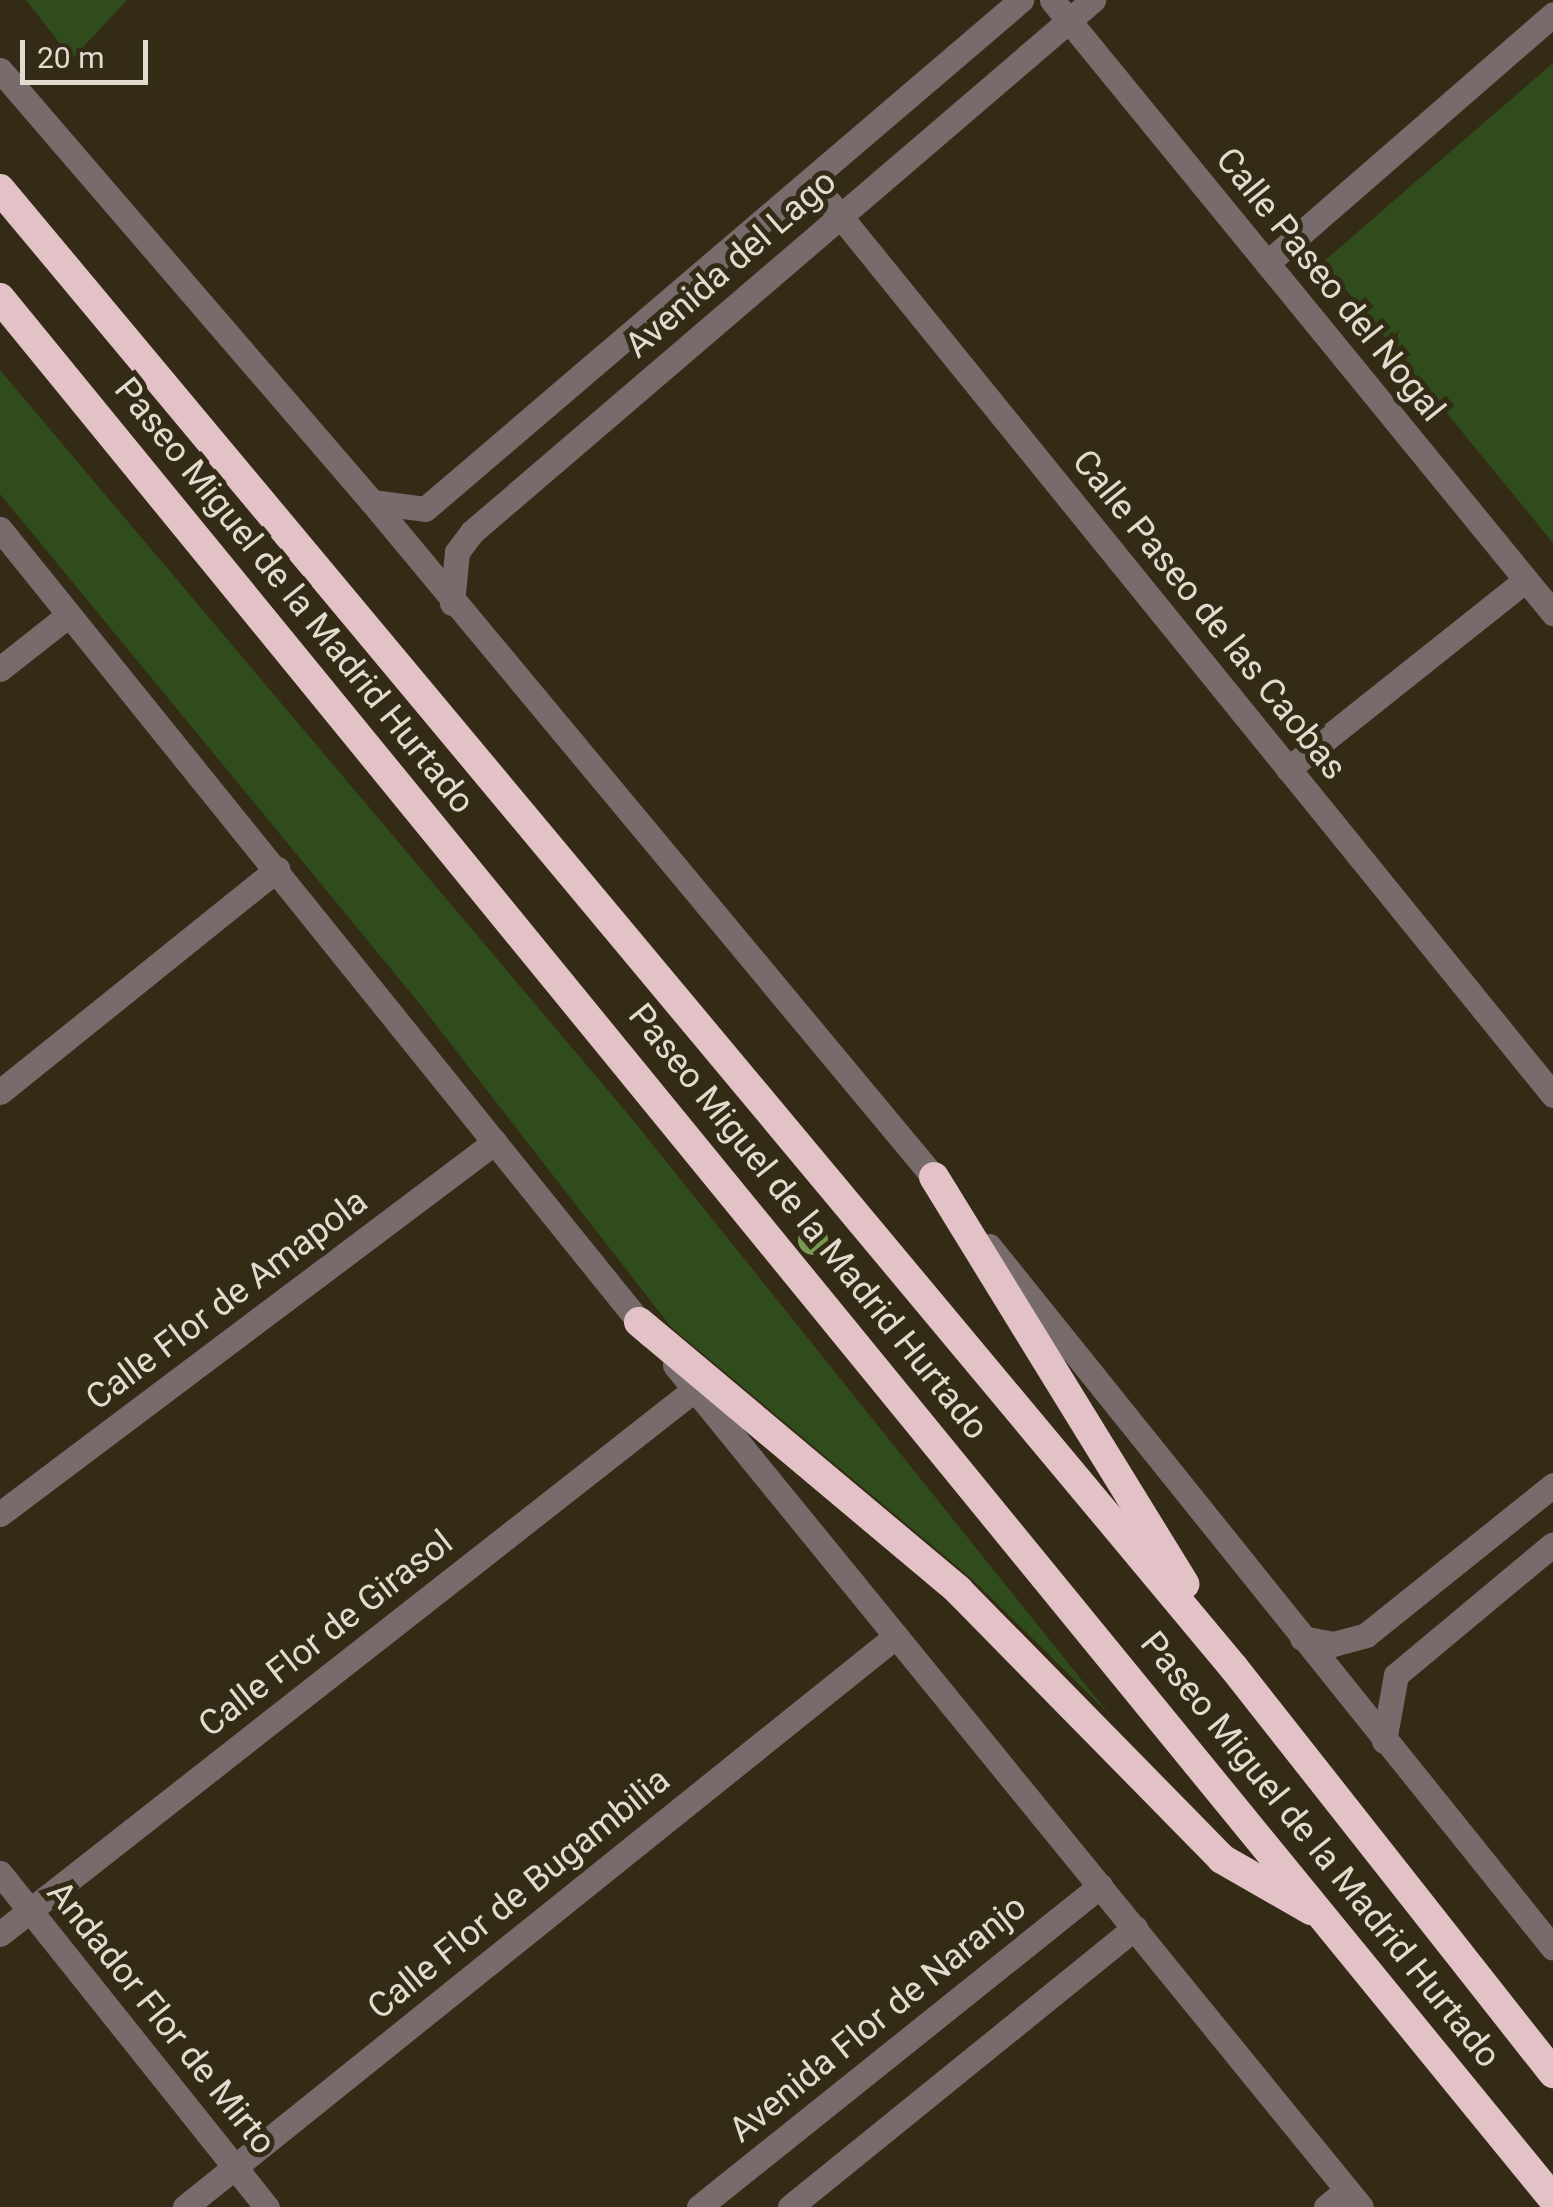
<!DOCTYPE html>
<style>
body{margin:0}
#map{position:relative;width:1553px;height:2207px;overflow:hidden;background:#332b15;font-family:Roboto,sans-serif}
div>[style]{position:absolute}
.green>*{inset:0;background:#304b1c}
.minor>*{height:25px;margin:-12.5px;padding:0 12.5px;transform-origin:12.5px;border-radius:12.5px;background:#786b6c}
.highway>*{height:30px;margin:-15px;padding:0 15px;transform-origin:15px;border-radius:15px;background:#e2c2c6}
.trees>*{width:30px;height:30px;margin:-15px;border-radius:50%;background:#789a52}
span{translate:-50% -50%;white-space:nowrap;text-align:center;line-height:1.15;-webkit-text-stroke:10px #332b15;paint-order:stroke}
.street-label{font-size:35px;color:#e1dccf}
.scale{position:absolute;left:20px;top:40px;width:128px;height:45px;box-sizing:border-box;border:5px solid #e1dccf;border-top:0;padding-left:12px;font-size:30px;line-height:35px;white-space:nowrap;color:#e1dccf;-webkit-text-stroke:8px #332b15;paint-order:stroke}
</style>
<div id="map">
<div class="green">
<i style="clip-path:polygon(26px 0,127px 0,72px 59px)"></i>
<i style="clip-path:polygon(1553px 63px,1553px 543px,1323px 262px)"></i>
<i style="clip-path:polygon(0 370px,633px 1120px,1109px 1714px,971px 1578px,671px 1327px,419px 1003px,0 494px)"></i>
</div>
<div class="minor">
<i style="left:1052px;top:0;width:792px;rotate:50.74deg"></i>
<i style="left:0;top:70px;width:570px;rotate:49.27deg"></i>
<i style="left:372px;top:502px;width:898px;rotate:50.24deg"></i>
<i style="left:811px;top:180px;width:1178px;rotate:50.96deg"></i>
<i style="left:1267px;top:263px;width:379px;rotate:-41deg"></i>
<i style="left:372px;top:502px;width:53px;rotate:7.5deg"></i>
<i style="left:425px;top:509px;width:784px;rotate:-40.5deg"></i>
<i style="left:0;top:529px;width:1035px;rotate:51.12deg"></i>
<i style="left:452px;top:603px;width:51px;rotate:-84.4deg"></i>
<i style="left:457px;top:552px;width:25px;rotate:-53deg"></i>
<i style="left:472px;top:532px;width:818px;rotate:-40.59deg"></i>
<i style="left:0;top:669px;width:85px;rotate:-38.3deg"></i>
<i style="left:1288px;top:769px;width:304px;rotate:-38.5deg"></i>
<i style="left:0;top:1092px;width:356px;rotate:-38.8deg"></i>
<i style="left:989px;top:1246px;width:900px;rotate:51.22deg"></i>
<i style="left:675px;top:1365px;width:1086px;rotate:50.83deg"></i>
<i style="left:0;top:1514px;width:619px;rotate:-36.93deg"></i>
<i style="left:1302px;top:1638px;width:32px;rotate:11deg"></i>
<i style="left:1333px;top:1644px;width:34px;rotate:-15deg"></i>
<i style="left:1366px;top:1635px;width:240px;rotate:-38.7deg"></i>
<i style="left:1384px;top:1741px;width:67px;rotate:-79.7deg"></i>
<i style="left:1396px;top:1675px;width:204px;rotate:-39.8deg"></i>
<i style="left:0;top:1873px;width:428px;rotate:51.4deg"></i>
<i style="left:0;top:1934px;width:883px;rotate:-38.1deg"></i>
<i style="left:185px;top:2207px;width:912px;rotate:-38.77deg"></i>
<i style="left:699px;top:2207px;width:514px;rotate:-38.68deg"></i>
<i style="left:790px;top:2207px;width:444px;rotate:-39deg"></i>
<i style="left:1326px;top:2207px;width:27px;rotate:-39deg"></i>
</div>
<div class="highway">
<i style="left:0;top:189px;width:1926px;rotate:50.16deg"></i>
<i style="left:1234px;top:1668px;width:516px;rotate:51.77deg"></i>
<i style="left:0;top:298px;width:2455px;rotate:50.75deg"></i>
<i style="left:934px;top:1177px;width:478px;rotate:58.4deg"></i>
<i style="left:639px;top:1322px;width:417px;rotate:40deg"></i>
<i style="left:958px;top:1590px;width:377px;rotate:45.5deg"></i>
<i style="left:1222px;top:1859px;width:103px;rotate:29.8deg"></i>
</div>
<div class="trees">
<i style="left:813px;top:1240px"></i>
</div>
<div class="street-label">
<span style="left:731px;top:264px;rotate:-41deg">Avenida del Lago</span>
<span style="left:1330px;top:285px;rotate:51deg">Calle Paseo del Nogal</span>
<span style="left:294px;top:596px;rotate:51deg">Paseo Miguel de la Madrid Hurtado</span>
<span style="left:1209px;top:615px;rotate:51deg">Calle Paseo de las Caobas</span>
<span style="left:808px;top:1222px;rotate:51deg">Paseo Miguel de la Madrid Hurtado</span>
<span style="left:227px;top:1300px;rotate:-37deg">Calle Flor de Amapola</span>
<span style="left:326px;top:1634px;rotate:-38deg">Calle Flor de Girasol</span>
<span style="left:1320px;top:1850px;rotate:51deg">Paseo Miguel de la Madrid Hurtado</span>
<span style="left:519px;top:1894px;rotate:-39deg">Calle Flor de Bugambilia</span>
<span style="left:161px;top:2018px;rotate:51deg">Andador Flor de Mirto</span>
<span style="left:878px;top:2019px;rotate:-39deg">Avenida Flor de Naranjo</span>
</div>
<div class="scale">20 m</div>
</div>
